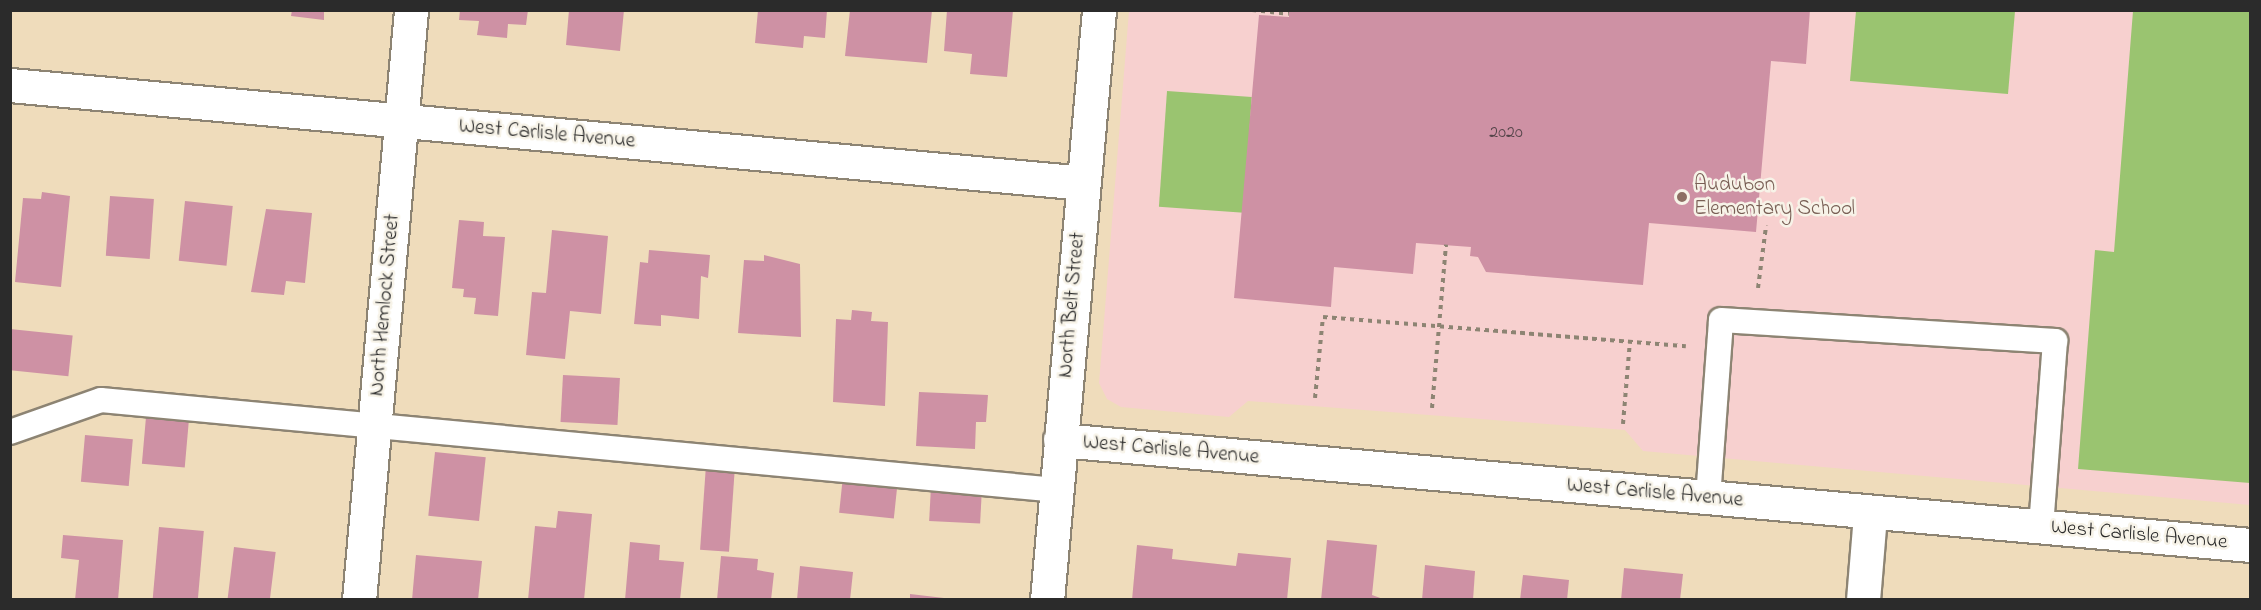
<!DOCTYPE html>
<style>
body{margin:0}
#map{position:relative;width:2261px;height:610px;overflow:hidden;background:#efdcbb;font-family:"Indie Flower",sans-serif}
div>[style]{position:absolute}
.built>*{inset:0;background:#f7d0cf}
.green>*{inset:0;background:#9ac470;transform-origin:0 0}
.building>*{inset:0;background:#ce91a4;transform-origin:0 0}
.path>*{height:4px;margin-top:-2px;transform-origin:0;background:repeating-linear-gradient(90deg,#8d8473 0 4.5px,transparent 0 9px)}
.roads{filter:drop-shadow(2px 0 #8d8473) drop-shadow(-2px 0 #8d8473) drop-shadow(0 2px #8d8473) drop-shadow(0 -2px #8d8473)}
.service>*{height:24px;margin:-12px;padding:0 12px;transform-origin:12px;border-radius:12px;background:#fff}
.minor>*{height:33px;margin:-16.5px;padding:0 16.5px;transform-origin:16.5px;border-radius:16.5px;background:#fff}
.tertiary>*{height:33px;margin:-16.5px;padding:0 16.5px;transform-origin:16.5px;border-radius:16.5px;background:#fff}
.dots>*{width:16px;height:16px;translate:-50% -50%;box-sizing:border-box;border:3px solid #f7f3e8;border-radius:50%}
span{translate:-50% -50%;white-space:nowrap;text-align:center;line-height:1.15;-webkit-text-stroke:5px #f7f3e8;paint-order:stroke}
.number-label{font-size:18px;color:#544449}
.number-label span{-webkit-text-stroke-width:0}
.street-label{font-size:21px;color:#2b2b2b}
.education-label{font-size:21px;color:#785e54}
.left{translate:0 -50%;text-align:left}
.frame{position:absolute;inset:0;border:12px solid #2b2b2b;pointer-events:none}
</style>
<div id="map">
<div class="built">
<i style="clip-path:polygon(1129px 11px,2250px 11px,2250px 505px,1643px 451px,1625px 430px,1248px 401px,1229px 417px,1121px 407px,1107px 399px,1099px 383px)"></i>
</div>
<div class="green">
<i style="clip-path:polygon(1856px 11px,2015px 11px,2008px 94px,1850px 81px)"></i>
<i style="clip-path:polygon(2133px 11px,2250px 11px,2250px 483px,2078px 469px,2095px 250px,2114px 252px)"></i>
<i style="left:1167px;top:91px;width:85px;height:116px;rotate:4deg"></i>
</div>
<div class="building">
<i style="clip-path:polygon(292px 10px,324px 10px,324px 20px,291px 16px)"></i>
<i style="clip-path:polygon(460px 10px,528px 10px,526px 25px,508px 24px,507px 38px,477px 35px,479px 21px,459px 20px)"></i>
<i style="clip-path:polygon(569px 10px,624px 10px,620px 51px,566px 45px)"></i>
<i style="clip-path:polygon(758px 10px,827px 10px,825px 38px,804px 36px,803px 48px,755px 43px)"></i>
<i style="clip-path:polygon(850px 10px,932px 10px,927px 63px,845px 56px)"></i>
<i style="clip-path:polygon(947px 10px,1013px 10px,1007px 77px,970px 74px,972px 54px,944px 51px)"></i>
<i style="clip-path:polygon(1289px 10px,1810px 10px,1806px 64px,1771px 61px,1756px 232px,1649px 223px,1643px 285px,1486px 272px,1478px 257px,1470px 256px,1471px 247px,1416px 243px,1413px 274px,1334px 267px,1331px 307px,1234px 298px,1259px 15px,1289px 17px)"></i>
<i style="clip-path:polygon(42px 192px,70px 196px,61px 287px,15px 282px,23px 198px,41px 199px)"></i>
<i style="left:110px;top:196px;width:44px;height:60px;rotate:4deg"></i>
<i style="left:185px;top:201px;width:48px;height:60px;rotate:6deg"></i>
<i style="clip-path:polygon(266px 209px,312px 213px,305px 283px,286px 281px,284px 295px,251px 292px)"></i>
<i style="clip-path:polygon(459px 220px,484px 222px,483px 236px,505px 237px,498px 316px,474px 314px,476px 298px,463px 297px,464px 289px,452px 288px)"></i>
<i style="clip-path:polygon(552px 230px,608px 236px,601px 314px,570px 311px,565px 359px,526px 355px,532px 292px,546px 293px)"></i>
<i style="clip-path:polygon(649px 250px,710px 255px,708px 278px,701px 276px,699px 319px,661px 315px,661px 326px,634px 324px,640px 262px,648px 263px)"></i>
<i style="clip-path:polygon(764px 255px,800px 264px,801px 337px,738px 333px,744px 260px,764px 261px)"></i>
<i style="clip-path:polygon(852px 310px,872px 312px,871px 321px,888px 322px,885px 406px,833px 402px,836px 319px,851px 320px)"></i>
<i style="left:10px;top:329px;width:63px;height:41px;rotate:6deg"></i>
<i style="left:563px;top:375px;width:57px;height:47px;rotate:3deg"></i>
<i style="clip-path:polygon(919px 392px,988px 395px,986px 422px,976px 422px,975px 449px,916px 446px)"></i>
<i style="left:146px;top:417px;width:43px;height:47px;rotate:5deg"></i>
<i style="left:85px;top:435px;width:48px;height:47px;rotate:5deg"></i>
<i style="left:435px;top:452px;width:51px;height:64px;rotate:6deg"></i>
<i style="left:706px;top:465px;width:29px;height:85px;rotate:4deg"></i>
<i style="left:843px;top:476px;width:55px;height:37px;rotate:6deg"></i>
<i style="left:931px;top:486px;width:51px;height:35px;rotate:3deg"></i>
<i style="clip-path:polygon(558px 511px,592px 514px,584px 600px,528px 600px,535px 526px,556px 528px)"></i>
<i style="left:159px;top:527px;width:45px;height:73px;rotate:5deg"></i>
<i style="clip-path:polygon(63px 535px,123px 540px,118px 600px,75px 600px,79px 560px,61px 558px)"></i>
<i style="clip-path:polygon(1327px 540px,1377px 545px,1372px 595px,1386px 600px,1321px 600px)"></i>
<i style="clip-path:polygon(630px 542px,660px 545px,659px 560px,684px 562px,680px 600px,625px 600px)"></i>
<i style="clip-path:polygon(1137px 545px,1173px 549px,1172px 559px,1236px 566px,1238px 553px,1291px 558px,1287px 600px,1132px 600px)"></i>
<i style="left:234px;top:547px;width:42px;height:53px;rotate:7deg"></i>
<i style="clip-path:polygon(416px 555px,482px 561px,478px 600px,412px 600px)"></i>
<i style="clip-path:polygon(721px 556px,758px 559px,757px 570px,774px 573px,771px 600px,717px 600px)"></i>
<i style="clip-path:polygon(1425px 565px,1475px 571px,1473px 600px,1422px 600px)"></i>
<i style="clip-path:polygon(800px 566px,853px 572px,850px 600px,797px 600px)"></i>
<i style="clip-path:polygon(1624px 568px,1683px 574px,1680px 600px,1621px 600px)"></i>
<i style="clip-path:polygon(1523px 575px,1569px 580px,1567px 600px,1520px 600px)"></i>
<i style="clip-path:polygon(910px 594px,944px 598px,944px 600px,910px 600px)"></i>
</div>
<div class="path">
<i style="left:1252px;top:10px;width:37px;rotate:6deg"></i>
<i style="left:1758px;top:288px;width:63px;rotate:-82.6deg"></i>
<i style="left:1315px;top:398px;width:81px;rotate:-84.4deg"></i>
<i style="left:1323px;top:317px;width:364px;rotate:4.6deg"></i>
<i style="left:1432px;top:408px;width:164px;rotate:-85.1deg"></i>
<i style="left:1623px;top:424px;width:83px;rotate:-85.2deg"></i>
</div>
<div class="roads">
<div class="service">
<i style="left:10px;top:432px;width:96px;rotate:-19.4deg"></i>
<i style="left:101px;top:400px;width:959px;rotate:5.38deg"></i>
<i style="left:1708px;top:498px;width:178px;rotate:-85.8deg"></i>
<i style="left:1721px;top:320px;width:335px;rotate:3.6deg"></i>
<i style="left:2055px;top:341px;width:187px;rotate:94.3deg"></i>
</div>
<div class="minor">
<i style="left:10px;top:85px;width:1078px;rotate:5.21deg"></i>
<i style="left:1060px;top:440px;width:1195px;rotate:5.04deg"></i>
<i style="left:359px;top:600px;width:592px;rotate:-84.96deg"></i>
<i style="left:1863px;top:600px;width:86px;rotate:-85.3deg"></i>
</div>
<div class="tertiary">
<i style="left:1047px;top:600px;width:592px;rotate:-84.96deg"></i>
</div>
</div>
<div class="dots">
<i style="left:1682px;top:197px;background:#8d6e63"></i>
</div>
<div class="number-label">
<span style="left:1506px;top:133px">2020</span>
</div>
<div class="street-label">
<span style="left:547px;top:134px;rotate:5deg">West Carlisle Avenue</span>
<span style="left:385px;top:305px;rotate:-85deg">North Hemlock Street</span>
<span style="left:1072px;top:305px;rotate:-85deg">North Belt Street</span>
<span style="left:1171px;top:450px;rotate:5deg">West Carlisle Avenue</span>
<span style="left:1655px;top:493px;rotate:5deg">West Carlisle Avenue</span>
<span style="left:2139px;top:535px;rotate:5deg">West Carlisle Avenue</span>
</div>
<div class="education-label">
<span class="left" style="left:1694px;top:197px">Audubon<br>Elementary School</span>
</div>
<div class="frame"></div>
</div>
